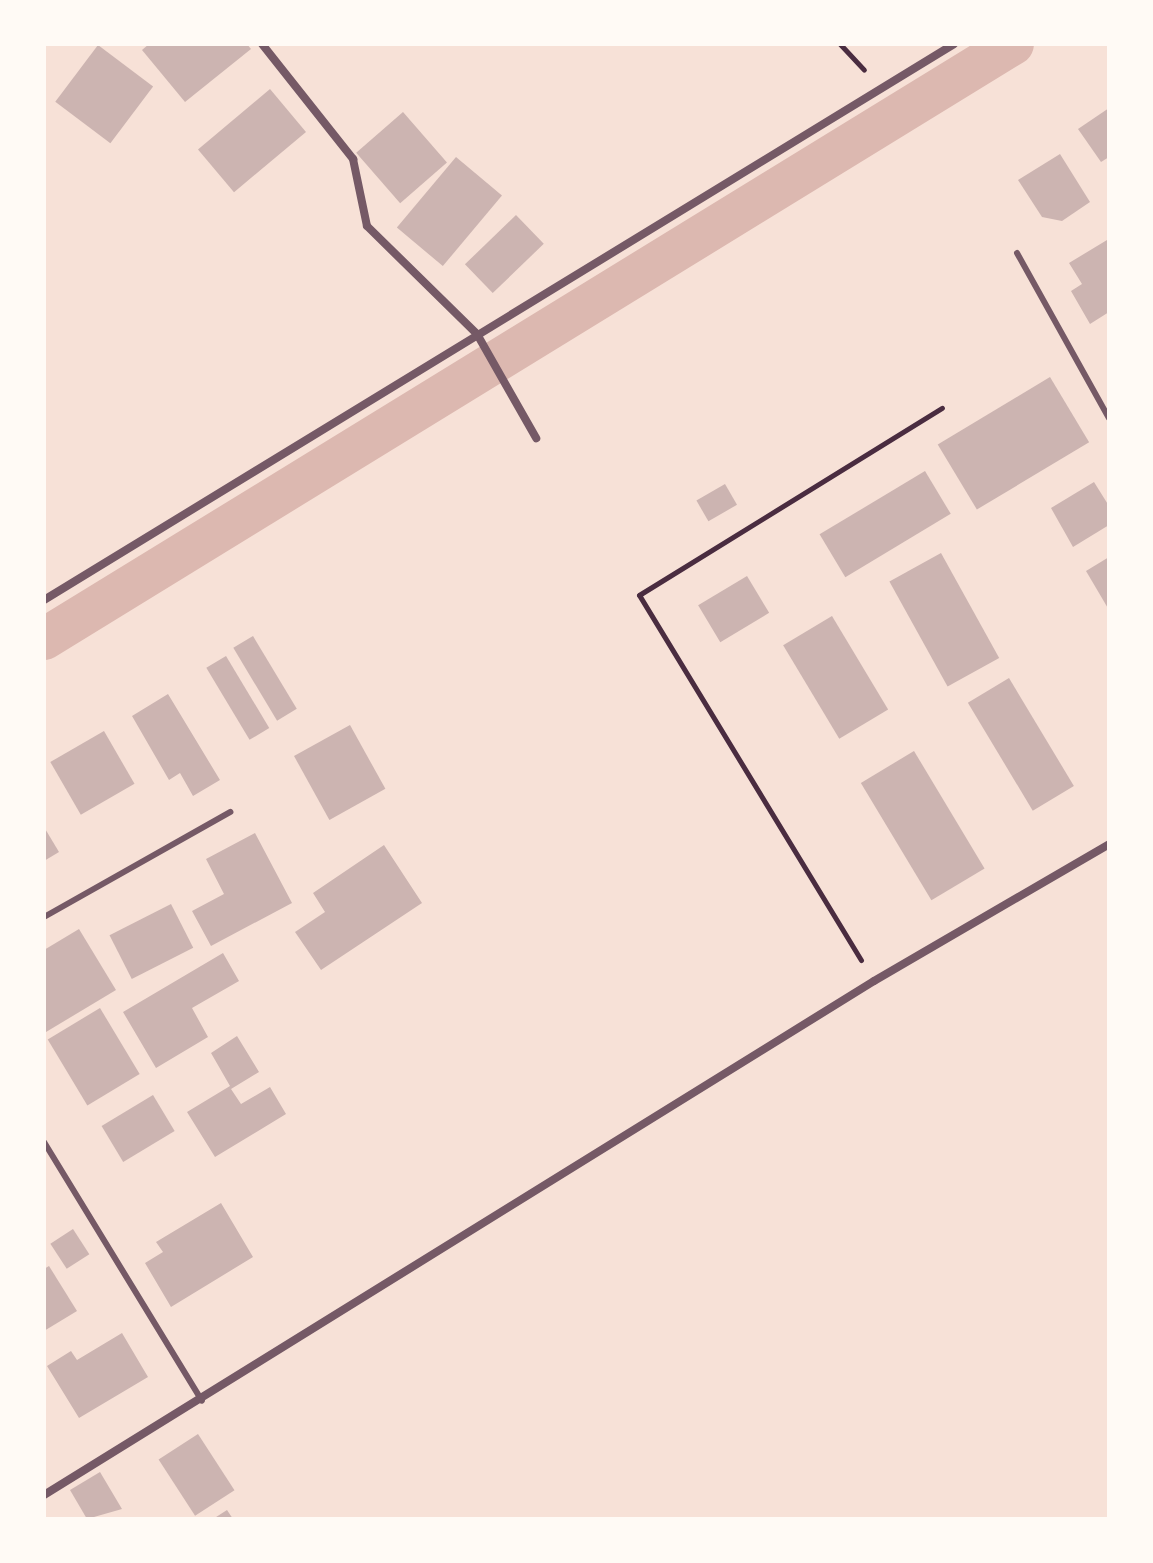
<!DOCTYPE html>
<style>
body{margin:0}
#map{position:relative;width:1153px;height:1563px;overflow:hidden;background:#f7e1d7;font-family:Lora,serif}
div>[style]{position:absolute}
.canal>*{height:42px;margin:-21px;padding:0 21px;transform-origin:21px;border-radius:21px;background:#dcb8b0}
.building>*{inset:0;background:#ccb4b1;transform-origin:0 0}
.path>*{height:5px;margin:-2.5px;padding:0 2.5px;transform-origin:2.5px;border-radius:2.5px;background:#4a2c40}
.service>*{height:6px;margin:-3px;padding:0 3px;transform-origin:3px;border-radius:3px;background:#755966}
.minor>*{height:8px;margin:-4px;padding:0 4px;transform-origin:4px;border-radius:4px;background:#755966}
span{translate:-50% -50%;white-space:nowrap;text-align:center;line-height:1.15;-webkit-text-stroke:8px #fffaf5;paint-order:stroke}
.frame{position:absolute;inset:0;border:46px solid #fffaf5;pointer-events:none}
</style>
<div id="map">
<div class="canal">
<i style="left:44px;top:639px;width:1137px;rotate:-31.55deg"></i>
</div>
<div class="building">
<i style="clip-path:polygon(149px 44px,247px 44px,251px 49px,185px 102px,142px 50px)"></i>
<i style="left:98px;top:45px;width:69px;height:71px;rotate:37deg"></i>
<i style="left:270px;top:89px;width:56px;height:94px;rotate:50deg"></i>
<i style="clip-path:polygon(1109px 108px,1109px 157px,1101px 162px,1078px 129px)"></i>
<i style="left:403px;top:112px;width:67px;height:62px;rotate:49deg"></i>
<i style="clip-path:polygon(1060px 154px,1090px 202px,1062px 221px,1042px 217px,1018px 180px)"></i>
<i style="left:456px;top:157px;width:60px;height:92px;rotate:40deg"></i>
<i style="left:516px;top:215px;width:40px;height:71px;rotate:46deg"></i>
<i style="clip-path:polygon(1107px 240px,1109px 312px,1090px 324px,1071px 291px,1082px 284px,1069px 263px)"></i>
<i style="left:1050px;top:377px;width:76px;height:131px;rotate:59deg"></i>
<i style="left:925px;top:471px;width:50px;height:123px;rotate:59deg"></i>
<i style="clip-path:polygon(1094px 482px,1109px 506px,1109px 525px,1073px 547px,1051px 508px)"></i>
<i style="left:725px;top:484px;width:24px;height:33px;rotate:60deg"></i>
<i style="left:941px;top:553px;width:120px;height:59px;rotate:61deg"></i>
<i style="clip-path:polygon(1109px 557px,1109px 610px,1086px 571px)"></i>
<i style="left:747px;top:576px;width:43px;height:57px;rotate:59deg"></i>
<i style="left:832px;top:616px;width:109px;height:57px;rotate:59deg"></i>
<i style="left:253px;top:636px;width:85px;height:23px;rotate:59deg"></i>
<i style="left:226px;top:656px;width:84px;height:23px;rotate:59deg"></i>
<i style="left:1009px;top:678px;width:126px;height:48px;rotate:59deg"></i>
<i style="clip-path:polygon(168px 694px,220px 780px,193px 796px,180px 773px,169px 780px,132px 716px)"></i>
<i style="left:350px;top:725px;width:73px;height:64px;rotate:61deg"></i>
<i style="left:104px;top:731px;width:61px;height:62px;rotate:60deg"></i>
<i style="left:914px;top:751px;width:137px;height:62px;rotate:59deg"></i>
<i style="clip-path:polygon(44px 827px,59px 852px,44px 861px)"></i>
<i style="clip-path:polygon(255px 833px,292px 903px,211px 946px,192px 911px,224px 894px,206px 859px)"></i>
<i style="clip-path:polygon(384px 845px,422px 903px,321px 970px,295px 932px,325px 912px,313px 893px)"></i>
<i style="left:171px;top:904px;width:49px;height:69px;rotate:63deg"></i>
<i style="clip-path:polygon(79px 929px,116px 990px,46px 1032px,44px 950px)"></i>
<i style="clip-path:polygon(223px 953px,239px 981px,192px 1008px,208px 1037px,156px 1068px,123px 1012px)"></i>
<i style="left:100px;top:1008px;width:77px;height:61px;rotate:59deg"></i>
<i style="clip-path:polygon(237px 1036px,259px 1072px,231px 1089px,241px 1104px,270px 1087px,286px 1114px,215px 1157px,187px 1112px,230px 1086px,211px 1053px)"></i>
<i style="left:153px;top:1095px;width:42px;height:60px;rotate:59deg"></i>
<i style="clip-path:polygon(221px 1203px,253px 1257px,171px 1307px,145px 1263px,163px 1252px,156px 1242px)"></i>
<i style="left:73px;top:1229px;width:30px;height:27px;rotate:57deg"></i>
<i style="clip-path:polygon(49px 1266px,77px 1311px,44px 1331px,44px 1269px)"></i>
<i style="clip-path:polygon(122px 1333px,148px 1377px,79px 1418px,47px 1366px,71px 1351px,77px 1360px)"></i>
<i style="left:198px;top:1434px;width:67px;height:47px;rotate:57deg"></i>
<i style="clip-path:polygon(100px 1472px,122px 1509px,87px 1519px,70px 1490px)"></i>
<i style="clip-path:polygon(227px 1510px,233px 1519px,213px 1519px)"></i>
</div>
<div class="path">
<i style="left:840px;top:44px;width:35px;rotate:47deg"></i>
<i style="left:861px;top:960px;width:427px;rotate:-121.3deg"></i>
<i style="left:639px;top:595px;width:356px;rotate:-31.7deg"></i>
</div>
<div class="service">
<i style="left:1017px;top:253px;width:189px;rotate:60.9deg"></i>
<i style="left:44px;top:917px;width:214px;rotate:-29.4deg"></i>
<i style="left:44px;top:1142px;width:303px;rotate:58.6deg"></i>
</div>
<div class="minor">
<i style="left:262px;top:44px;width:147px;rotate:51.6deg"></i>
<i style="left:353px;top:159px;width:68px;rotate:78.2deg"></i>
<i style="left:367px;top:226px;width:154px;rotate:44.5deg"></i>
<i style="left:477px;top:334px;width:120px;rotate:60.4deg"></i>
<i style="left:44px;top:600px;width:1066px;rotate:-31.42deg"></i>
<i style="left:44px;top:1495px;width:976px;rotate:-31.77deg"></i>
<i style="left:874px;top:981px;width:272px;rotate:-30.2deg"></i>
</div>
<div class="frame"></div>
</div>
